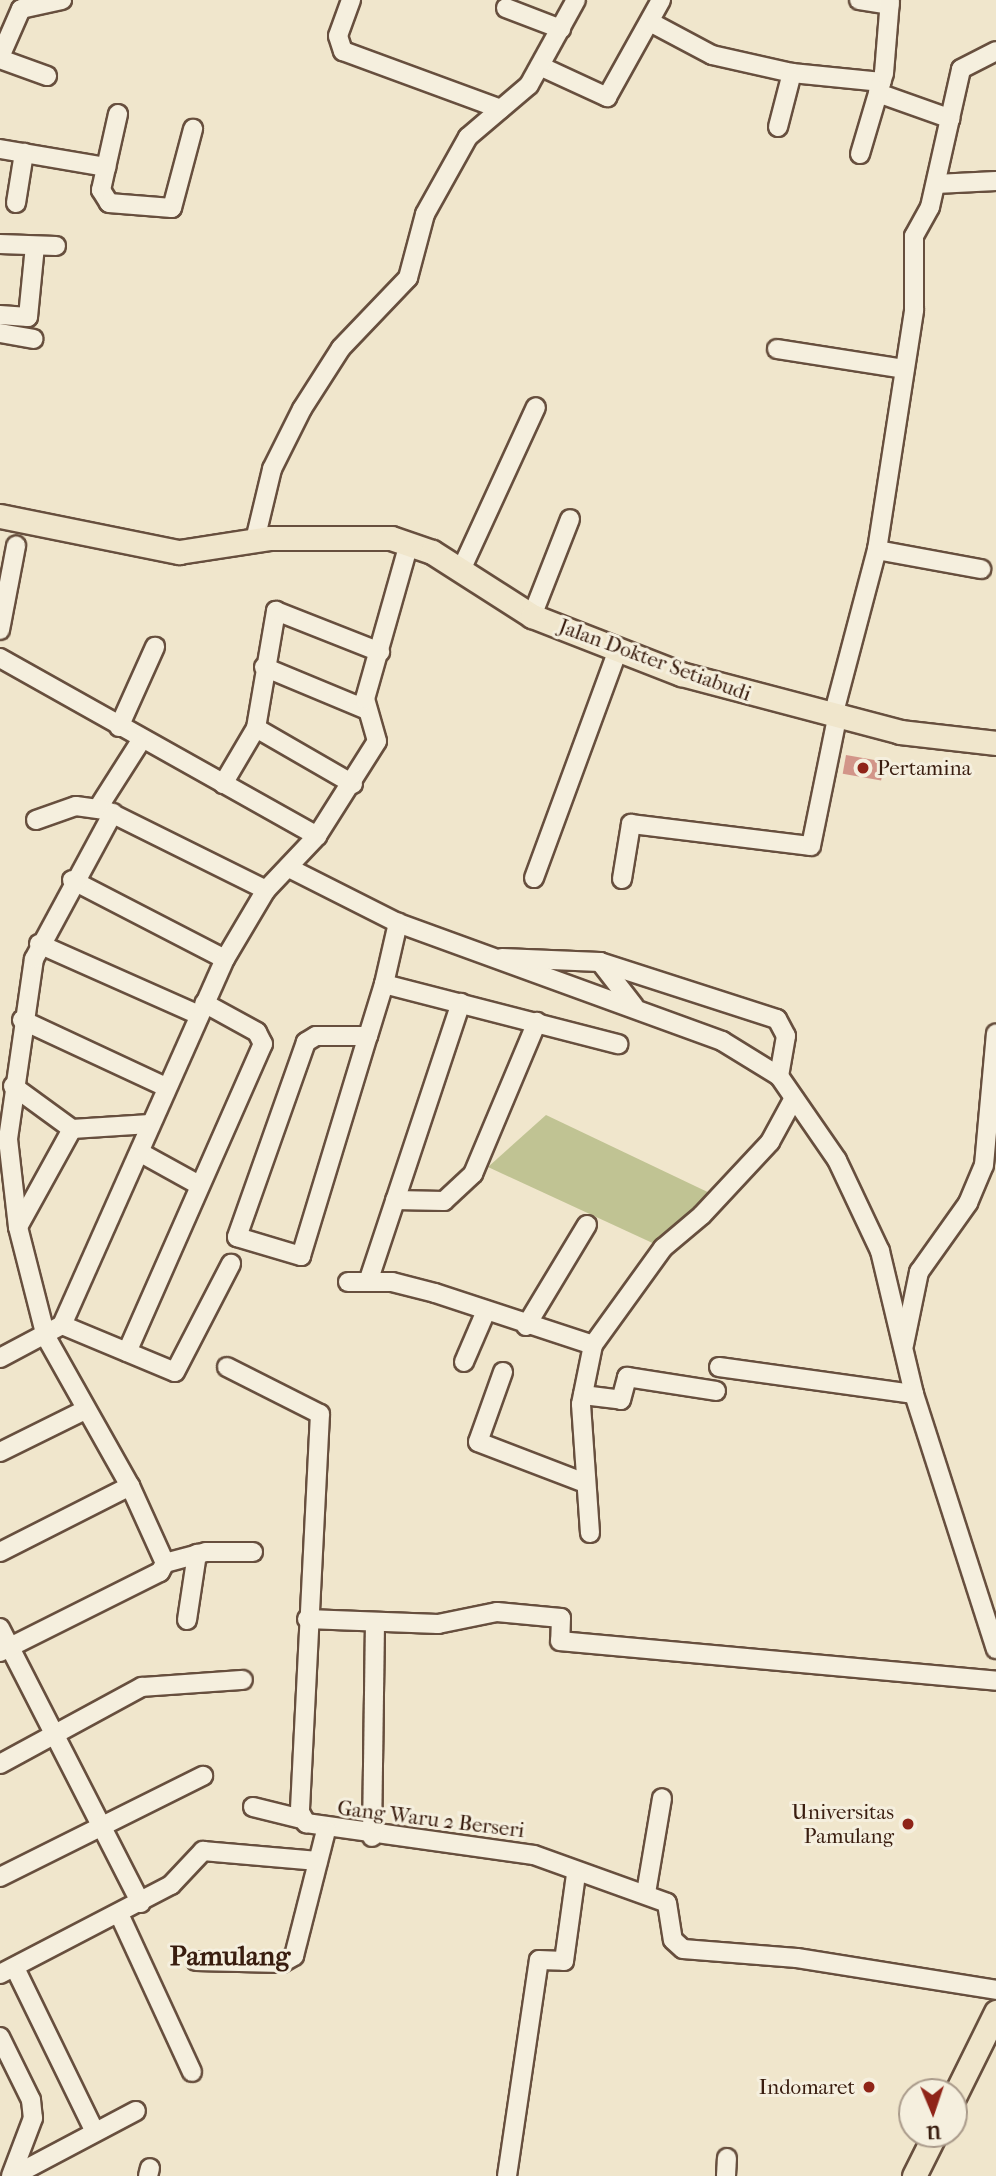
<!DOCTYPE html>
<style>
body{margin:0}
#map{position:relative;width:996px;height:2176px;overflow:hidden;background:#f0e6cc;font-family:"IM FELL French Canon",serif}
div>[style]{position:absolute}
.green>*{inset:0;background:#c0c393}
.building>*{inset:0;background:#d29589;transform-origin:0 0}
.roads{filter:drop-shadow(2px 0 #674f3e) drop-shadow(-2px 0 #674f3e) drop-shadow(0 2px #674f3e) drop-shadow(0 -2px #674f3e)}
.minor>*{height:18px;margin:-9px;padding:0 9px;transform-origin:9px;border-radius:9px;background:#f5efde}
.major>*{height:23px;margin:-11.5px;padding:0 11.5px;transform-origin:11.5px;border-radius:11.5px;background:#f0e6cc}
.dots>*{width:19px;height:19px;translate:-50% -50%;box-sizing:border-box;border:4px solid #f5efde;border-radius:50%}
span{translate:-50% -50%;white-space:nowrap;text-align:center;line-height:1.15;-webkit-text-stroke:6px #f5efde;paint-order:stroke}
.street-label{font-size:21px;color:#391d0f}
.poi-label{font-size:21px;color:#391d0f}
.left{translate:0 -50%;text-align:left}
.right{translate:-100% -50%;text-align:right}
.district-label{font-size:28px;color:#391d0f;font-weight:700}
.north{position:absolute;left:898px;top:2078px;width:70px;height:70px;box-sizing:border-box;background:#f5efde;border:2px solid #aa9b8b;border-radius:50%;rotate:178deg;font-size:19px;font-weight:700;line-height:28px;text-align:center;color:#391d0f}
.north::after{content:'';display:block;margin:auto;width:24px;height:32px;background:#8f2418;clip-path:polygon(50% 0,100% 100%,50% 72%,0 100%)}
</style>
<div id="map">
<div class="green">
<i style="clip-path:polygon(546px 1115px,716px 1196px,659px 1246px,488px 1167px)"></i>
</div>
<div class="building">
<i style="left:846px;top:755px;width:39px;height:19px;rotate:10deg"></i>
</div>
<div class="roads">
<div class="minor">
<i style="left:351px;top:0;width:38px;rotate:110deg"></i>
<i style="left:338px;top:36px;width:16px;rotate:72deg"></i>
<i style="left:343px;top:51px;width:168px;rotate:20.2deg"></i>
<i style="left:859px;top:0;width:31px;rotate:9deg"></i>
<i style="left:506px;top:8px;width:59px;rotate:20.9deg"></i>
<i style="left:650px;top:22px;width:70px;rotate:28deg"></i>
<i style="left:712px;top:55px;width:82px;rotate:12.7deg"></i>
<i style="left:792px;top:73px;width:90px;rotate:5.7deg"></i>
<i style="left:0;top:57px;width:52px;rotate:-66.4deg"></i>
<i style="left:21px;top:9px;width:42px;rotate:-12.4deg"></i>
<i style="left:0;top:59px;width:50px;rotate:19.9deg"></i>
<i style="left:542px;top:67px;width:72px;rotate:24.8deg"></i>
<i style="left:607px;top:97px;width:111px;rotate:-60.9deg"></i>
<i style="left:878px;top:93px;width:77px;rotate:19.6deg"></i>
<i style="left:118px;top:114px;width:78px;rotate:102.6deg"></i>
<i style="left:101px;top:190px;width:15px;rotate:58deg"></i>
<i style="left:109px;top:203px;width:63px;rotate:4.5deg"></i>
<i style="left:172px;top:208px;width:82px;rotate:-75.1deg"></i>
<i style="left:778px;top:127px;width:56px;rotate:-75.5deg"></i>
<i style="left:0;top:149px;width:108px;rotate:9.6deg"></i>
<i style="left:860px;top:154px;width:84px;rotate:-73.5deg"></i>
<i style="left:884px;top:73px;width:73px;rotate:-85.3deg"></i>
<i style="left:936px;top:184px;width:60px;rotate:-2.9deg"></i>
<i style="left:16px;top:203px;width:51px;rotate:-80.9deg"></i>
<i style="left:0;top:244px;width:56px;rotate:2deg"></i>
<i style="left:0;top:315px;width:28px;rotate:4deg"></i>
<i style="left:28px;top:317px;width:71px;rotate:-84.4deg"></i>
<i style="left:0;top:333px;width:34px;rotate:10deg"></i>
<i style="left:777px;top:349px;width:129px;rotate:8.9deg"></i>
<i style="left:255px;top:540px;width:73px;rotate:-76.5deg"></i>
<i style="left:272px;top:469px;width:67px;rotate:-63.4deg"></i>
<i style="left:302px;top:409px;width:72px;rotate:-57.4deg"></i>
<i style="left:341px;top:348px;width:97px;rotate:-46.3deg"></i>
<i style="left:408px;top:278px;width:66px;rotate:-75.1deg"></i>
<i style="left:425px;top:214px;width:88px;rotate:-60.8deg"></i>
<i style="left:468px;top:137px;width:80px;rotate:-40.4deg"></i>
<i style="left:529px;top:85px;width:97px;rotate:-61.1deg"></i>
<i style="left:877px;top:550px;width:106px;rotate:10.4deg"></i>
<i style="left:461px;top:570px;width:179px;rotate:-65.3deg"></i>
<i style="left:532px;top:616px;width:104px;rotate:-68.6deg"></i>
<i style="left:0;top:630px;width:86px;rotate:-79.2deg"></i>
<i style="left:0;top:658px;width:364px;rotate:29.3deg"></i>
<i style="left:264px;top:667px;width:109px;rotate:22.6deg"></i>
<i style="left:833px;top:716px;width:172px;rotate:-75.2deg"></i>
<i style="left:877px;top:550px;width:243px;rotate:-81.2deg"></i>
<i style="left:914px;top:310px;width:74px;rotate:-90deg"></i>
<i style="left:914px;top:236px;width:33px;rotate:-61deg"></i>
<i style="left:930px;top:207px;width:141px;rotate:-77.3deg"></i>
<i style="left:961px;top:69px;width:39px;rotate:-27deg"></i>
<i style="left:119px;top:727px;width:88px;rotate:-65.8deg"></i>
<i style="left:256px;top:728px;width:112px;rotate:30deg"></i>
<i style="left:223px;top:784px;width:65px;rotate:-59.5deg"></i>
<i style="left:256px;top:728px;width:119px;rotate:-80.3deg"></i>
<i style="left:276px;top:611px;width:112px;rotate:21.5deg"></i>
<i style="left:98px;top:808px;width:82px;rotate:-57.5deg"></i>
<i style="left:36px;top:820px;width:42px;rotate:-19.3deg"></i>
<i style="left:76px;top:806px;width:29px;rotate:8deg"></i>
<i style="left:105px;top:810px;width:180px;rotate:26.4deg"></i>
<i style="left:289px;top:868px;width:122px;rotate:26.8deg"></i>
<i style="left:398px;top:923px;width:345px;rotate:20deg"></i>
<i style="left:722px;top:1041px;width:67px;rotate:31.6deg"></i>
<i style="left:779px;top:1076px;width:102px;rotate:55.4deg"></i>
<i style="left:837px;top:1160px;width:101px;rotate:64.7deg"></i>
<i style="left:880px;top:1251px;width:147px;rotate:76.6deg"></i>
<i style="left:914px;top:1394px;width:268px;rotate:72.2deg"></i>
<i style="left:534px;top:878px;width:241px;rotate:-69.8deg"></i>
<i style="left:622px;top:879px;width:56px;rotate:-80.7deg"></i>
<i style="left:631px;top:824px;width:181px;rotate:7deg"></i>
<i style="left:811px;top:846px;width:131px;rotate:-78.5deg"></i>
<i style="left:72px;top:880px;width:172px;rotate:27.3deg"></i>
<i style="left:39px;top:944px;width:175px;rotate:23.9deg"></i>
<i style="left:502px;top:958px;width:98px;rotate:2.3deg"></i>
<i style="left:600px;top:962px;width:186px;rotate:17.9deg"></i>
<i style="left:777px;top:1019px;width:19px;rotate:62deg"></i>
<i style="left:786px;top:1036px;width:41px;rotate:99.9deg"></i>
<i style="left:600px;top:962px;width:56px;rotate:52.3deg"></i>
<i style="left:384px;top:984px;width:242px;rotate:14.4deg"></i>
<i style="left:22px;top:1020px;width:159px;rotate:25deg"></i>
<i style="left:368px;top:1036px;width:52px;rotate:180deg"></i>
<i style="left:316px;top:1036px;width:12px;rotate:149deg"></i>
<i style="left:306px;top:1042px;width:207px;rotate:109.5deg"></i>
<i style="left:237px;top:1237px;width:67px;rotate:16.5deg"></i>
<i style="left:301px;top:1256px;width:230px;rotate:-73.1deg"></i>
<i style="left:368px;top:1036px;width:54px;rotate:-72.9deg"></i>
<i style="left:384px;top:984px;width:63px;rotate:-77.1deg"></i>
<i style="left:13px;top:1086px;width:73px;rotate:36.1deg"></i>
<i style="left:72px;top:1129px;width:78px;rotate:-3.7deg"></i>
<i style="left:141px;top:1153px;width:66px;rotate:28.9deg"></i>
<i style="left:395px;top:1200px;width:49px;rotate:1.2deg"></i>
<i style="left:444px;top:1201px;width:40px;rotate:-43deg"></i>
<i style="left:473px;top:1174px;width:165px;rotate:-67.2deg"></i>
<i style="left:18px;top:1227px;width:112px;rotate:-61.1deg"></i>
<i style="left:370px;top:1276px;width:288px;rotate:-71.6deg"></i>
<i style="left:348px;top:1282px;width:44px"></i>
<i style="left:392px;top:1282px;width:44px;rotate:14.3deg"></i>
<i style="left:435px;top:1293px;width:166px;rotate:18.2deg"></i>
<i style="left:62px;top:1325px;width:122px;rotate:22.6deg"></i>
<i style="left:175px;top:1372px;width:122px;rotate:-62.6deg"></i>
<i style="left:526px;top:1326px;width:118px;rotate:-58.9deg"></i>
<i style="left:904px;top:1345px;width:75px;rotate:-78.4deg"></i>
<i style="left:919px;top:1272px;width:85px;rotate:-54.6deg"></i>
<i style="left:968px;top:1203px;width:41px;rotate:-67.2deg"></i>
<i style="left:984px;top:1165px;width:132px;rotate:-84.8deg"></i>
<i style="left:127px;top:1352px;width:337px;rotate:-66.2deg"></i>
<i style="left:263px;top:1044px;width:13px;rotate:-117deg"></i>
<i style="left:257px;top:1032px;width:60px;rotate:-151.3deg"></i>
<i style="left:0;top:1358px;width:70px;rotate:-28deg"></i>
<i style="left:62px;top:1325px;width:401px;rotate:-66deg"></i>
<i style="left:225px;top:959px;width:80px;rotate:-59.3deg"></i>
<i style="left:266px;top:890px;width:74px;rotate:-46.6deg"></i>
<i style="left:317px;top:836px;width:112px;rotate:-57.7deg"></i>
<i style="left:377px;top:741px;width:44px;rotate:-105.9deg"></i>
<i style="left:365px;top:699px;width:162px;rotate:-74.2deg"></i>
<i style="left:464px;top:1362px;width:56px;rotate:-66.7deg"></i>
<i style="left:227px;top:1367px;width:104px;rotate:26.8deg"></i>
<i style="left:320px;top:1414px;width:399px;rotate:92.9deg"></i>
<i style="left:300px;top:1812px;width:13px;rotate:61deg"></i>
<i style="left:306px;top:1823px;width:230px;rotate:8deg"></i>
<i style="left:534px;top:1855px;width:141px;rotate:19.8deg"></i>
<i style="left:667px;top:1903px;width:37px;rotate:81deg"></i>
<i style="left:673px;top:1940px;width:13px;rotate:42deg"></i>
<i style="left:683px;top:1949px;width:114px;rotate:4.5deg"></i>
<i style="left:797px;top:1958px;width:202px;rotate:9.1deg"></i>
<i style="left:719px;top:1367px;width:197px;rotate:7.9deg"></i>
<i style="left:503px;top:1372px;width:74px;rotate:109.7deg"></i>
<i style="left:478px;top:1442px;width:115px;rotate:21deg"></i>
<i style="left:583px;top:1395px;width:38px;rotate:7deg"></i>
<i style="left:621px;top:1400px;width:24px;rotate:-75deg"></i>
<i style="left:627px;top:1377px;width:90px;rotate:8.9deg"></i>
<i style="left:0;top:1452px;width:95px;rotate:-26.3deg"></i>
<i style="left:590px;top:1533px;width:129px;rotate:-94deg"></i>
<i style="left:581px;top:1404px;width:60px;rotate:-78.5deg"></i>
<i style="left:593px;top:1345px;width:120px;rotate:-54.2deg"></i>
<i style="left:663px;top:1248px;width:51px;rotate:-40.2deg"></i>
<i style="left:702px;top:1215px;width:100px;rotate:-47deg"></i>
<i style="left:770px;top:1142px;width:50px;rotate:-61.4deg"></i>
<i style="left:0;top:1552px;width:146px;rotate:-26.9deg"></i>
<i style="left:165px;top:1563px;width:42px;rotate:-15deg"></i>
<i style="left:206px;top:1552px;width:47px"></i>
<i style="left:307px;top:1619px;width:131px;rotate:2.2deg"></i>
<i style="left:438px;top:1624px;width:60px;rotate:-11.5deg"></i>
<i style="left:497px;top:1612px;width:64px;rotate:5.4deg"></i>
<i style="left:561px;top:1618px;width:23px;rotate:92deg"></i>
<i style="left:560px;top:1641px;width:438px;rotate:5.2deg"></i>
<i style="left:187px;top:1620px;width:67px;rotate:-81.4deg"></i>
<i style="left:0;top:1628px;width:309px;rotate:62.9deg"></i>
<i style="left:0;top:1652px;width:179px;rotate:-26.6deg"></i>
<i style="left:160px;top:1572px;width:10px;rotate:-61deg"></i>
<i style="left:165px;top:1563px;width:85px;rotate:-114.4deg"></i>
<i style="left:130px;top:1486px;width:171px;rotate:-119.4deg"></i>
<i style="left:46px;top:1337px;width:114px;rotate:-104.3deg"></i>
<i style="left:18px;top:1227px;width:89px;rotate:-96.5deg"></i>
<i style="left:8px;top:1139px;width:182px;rotate:-81.8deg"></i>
<i style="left:34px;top:959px;width:166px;rotate:-61.6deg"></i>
<i style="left:0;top:1764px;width:162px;rotate:-28.5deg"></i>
<i style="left:142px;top:1687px;width:101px;rotate:-4deg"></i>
<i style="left:253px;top:1807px;width:50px;rotate:13.8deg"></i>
<i style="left:372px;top:1837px;width:215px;rotate:-89.2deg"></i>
<i style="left:0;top:1877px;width:227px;rotate:-26.5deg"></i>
<i style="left:646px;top:1893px;width:96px;rotate:-80.4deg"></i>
<i style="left:119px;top:1914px;width:174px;rotate:65.2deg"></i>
<i style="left:196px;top:1961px;width:86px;rotate:1.3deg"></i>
<i style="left:282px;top:1963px;width:14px;rotate:-30deg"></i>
<i style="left:294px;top:1956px;width:130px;rotate:-75.7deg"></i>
<i style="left:15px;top:1968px;width:182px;rotate:64deg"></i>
<i style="left:0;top:1974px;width:193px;rotate:-27.5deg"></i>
<i style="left:171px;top:1885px;width:47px;rotate:-46.7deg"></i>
<i style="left:203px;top:1851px;width:115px;rotate:5deg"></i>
<i style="left:0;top:2037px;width:70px;rotate:63.8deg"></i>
<i style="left:31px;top:2100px;width:18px;rotate:84deg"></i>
<i style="left:33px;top:2118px;width:62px;rotate:110.8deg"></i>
<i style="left:13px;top:2176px;width:139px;rotate:-27.9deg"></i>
<i style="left:148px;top:2176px;width:8px;rotate:-76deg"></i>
<i style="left:507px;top:2176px;width:218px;rotate:-81.6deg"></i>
<i style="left:539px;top:1960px;width:25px;rotate:2deg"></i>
<i style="left:564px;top:1961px;width:88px;rotate:-82.1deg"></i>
<i style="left:726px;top:2176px;width:18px;rotate:-87deg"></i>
</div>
<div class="major">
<i style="left:0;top:516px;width:183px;rotate:11.4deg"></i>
<i style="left:179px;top:552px;width:91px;rotate:-8.8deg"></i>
<i style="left:269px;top:538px;width:122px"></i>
<i style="left:391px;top:538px;width:43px;rotate:18.9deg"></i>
<i style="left:432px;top:552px;width:119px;rotate:32.6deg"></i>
<i style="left:532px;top:616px;width:160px;rotate:21.3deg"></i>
<i style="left:681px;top:674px;width:227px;rotate:14.8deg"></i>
<i style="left:900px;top:732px;width:97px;rotate:6.5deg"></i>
<i style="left:954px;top:2097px;width:95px;rotate:-63.7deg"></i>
<i style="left:914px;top:2176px;width:47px;rotate:-63.4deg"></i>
</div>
</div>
<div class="dots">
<i style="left:863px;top:768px;background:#8f2418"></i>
<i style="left:908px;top:1824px;background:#8f2418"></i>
<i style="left:869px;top:2087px;background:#8f2418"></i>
</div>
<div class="street-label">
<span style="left:655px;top:660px;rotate:20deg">Jalan Dokter Setiabudi</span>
<span style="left:431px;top:1819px;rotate:7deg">Gang Waru 2 Berseri</span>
</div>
<div class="poi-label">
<span class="left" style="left:877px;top:768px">Pertamina</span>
<span class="right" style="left:894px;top:1824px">Universitas<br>Pamulang</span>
<span class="right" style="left:855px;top:2087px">Indomaret</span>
</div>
<div class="district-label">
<span style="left:230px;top:1956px">Pamulang</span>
</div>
<div class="north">U</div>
</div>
